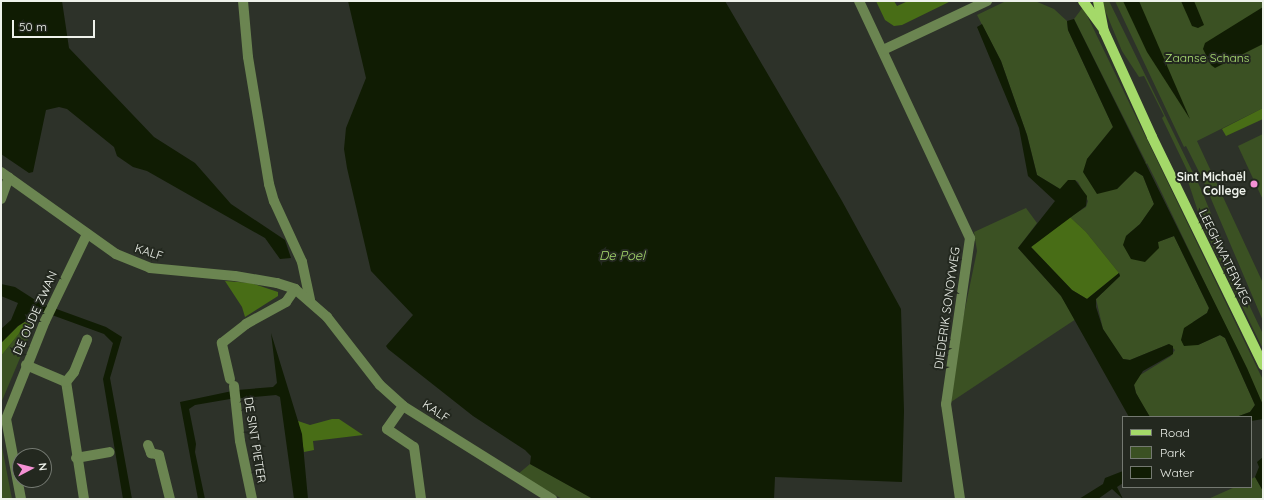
<!DOCTYPE html>
<meta charset="utf-8">
<style>
body{margin:0}
#map{position:relative;width:1264px;height:500px;overflow:hidden;background:#2d3229;font-family:Quicksand,sans-serif}
div>[style]{position:absolute}
.green>*{inset:0;background:#3b5123}
.forest>*{inset:0;background:#486d16}
.water>*{inset:0;background:#101c03}
.minor>*{height:10px;margin:-5px;padding:0 5px;transform-origin:5px;border-radius:5px;background:#6b8551}
.major>*{height:10px;margin:-5px;padding:0 5px;transform-origin:5px;border-radius:5px;background:#a4d969}
.dots>*{width:11px;height:11px;translate:-50% -50%;box-sizing:border-box;border:2px solid #23281f;border-radius:50%}
span{translate:-50% -50%;white-space:nowrap;text-align:center;line-height:1.15;-webkit-text-stroke:4px #23281f;paint-order:stroke}
.park-label{font-size:12px;color:#aee275}
.poi-label{font-size:12px;color:#eef2eb;font-weight:700}
.right{translate:-100% -50%;text-align:right}
.street-label{font-size:12px;color:#eef2eb}
.water-label{font-size:13px;color:#a6da6d;font-style:italic}
.frame{position:absolute;inset:0;border:2px solid #eef2eb;pointer-events:none}
.legend{position:absolute;left:1122px;top:416px;width:130px;height:72px;box-sizing:border-box;background:#23281f;border:1px solid #747971;margin:0;padding:5px 7px;list-style:none;font-size:12px;color:#eef2eb}
.legend li{display:flex;align-items:center;gap:8px;height:20px}
.legend b{width:20px;border:1px solid #747971}
.north{position:absolute;left:12px;top:448px;width:40px;height:40px;box-sizing:border-box;background:#23281f;border:1px solid #747971;border-radius:50%;rotate:83deg;font-size:11px;font-weight:700;line-height:16px;text-align:center;color:#eef2eb}
.north::after{content:'';display:block;margin:auto;width:14px;height:18px;background:#f491d4;clip-path:polygon(50% 0,100% 100%,50% 72%,0 100%)}
.scale{position:absolute;left:12px;top:20px;width:83px;height:18px;box-sizing:border-box;border:2px solid #eef2eb;border-top:0;padding-left:5px;font-size:12px;line-height:14px;white-space:nowrap;color:#eef2eb;-webkit-text-stroke:3px #23281f;paint-order:stroke}
</style>
<div id="map">
<div class="green">
<i style="clip-path:polygon(1006px 1px,1035px 1px,1054px 9px,1067px 21px,1068px 30px,1113px 127px,1087px 159px,1117px 189px,1135px 171px,1143px 176px,1154px 204px,1140px 224px,1126px 236px,1158px 242px,1174px 236px,1209px 308px,1207px 313px,1193px 322px,1198px 345px,1220px 335px,1225px 338px,1255px 405px,1250px 412px,1236px 417px,1150px 417px,1143px 406px,1136px 393px,1134px 385px,1137px 377px,1171px 356px,1175px 350px,1169px 344px,1130px 360px,1123px 359px,1103px 329px,1096px 299px,1120px 276px,1119px 273px,1086px 232px,1070px 217px,1086px 207px,1088px 201px,1078px 182px,1075px 180px,1060px 189px,1037px 175px,1027px 135px,1001px 61px,977px 15px)"></i>
<i style="clip-path:polygon(1101px 1px,1109px 1px,1201px 189px,1242px 290px,1263px 334px,1263px 349px,1202px 224px,1185px 172px,1187px 170px,1162px 118px,1164px 116px,1144px 76px,1139px 77px,1122px 51px)"></i>
<i style="clip-path:polygon(1115px 1px,1263px 1px,1263px 108px,1197px 141px,1263px 283px,1263px 321px,1203px 180px,1186px 146px,1184px 147px)"></i>
<i style="clip-path:polygon(1083px 7px,1263px 380px,1263px 405px,1157px 183px,1147px 163px,1144px 166px,1146px 162px,1074px 19px)"></i>
<i style="clip-path:polygon(1263px 134px,1263px 200px,1238px 146px)"></i>
<i style="clip-path:polygon(1026px 208px,1037px 223px,1018px 248px,1061px 296px,1076px 319px,951px 402px,960px 333px,977px 251px,974px 232px)"></i>
<i style="clip-path:polygon(34px 325px,1px 403px,1px 356px,25px 326px)"></i>
<i style="clip-path:polygon(1px 442px,12px 499px,1px 499px)"></i>
<i style="clip-path:polygon(530px 464px,583px 493px,593px 499px,562px 499px,518px 474px)"></i>
<i style="clip-path:polygon(1255px 477px,1263px 491px,1263px 499px,1208px 499px,1235px 487px,1251px 487px,1251px 479px)"></i>
</div>
<div class="forest">
<i style="clip-path:polygon(876px 1px,894px 1px,897px 6px,908px 1px,951px 1px,902px 25px,894px 26px,885px 20px)"></i>
<i style="clip-path:polygon(1263px 108px,1263px 119px,1226px 136px,1222px 129px)"></i>
<i style="clip-path:polygon(1070px 217px,1086px 232px,1119px 273px,1087px 299px,1072px 290px,1031px 247px)"></i>
<i style="clip-path:polygon(225px 281px,251px 283px,278px 292px,278px 296px,245px 317px,242px 307px)"></i>
<i style="clip-path:polygon(33px 317px,34px 325px,25px 326px,1px 356px,1px 343px,18px 326px)"></i>
<i style="clip-path:polygon(332px 419px,339px 419px,363px 435px,313px 441px,314px 450px,304px 452px,298px 421px,310px 425px)"></i>
</div>
<div class="water">
<i style="clip-path:polygon(1px 1px,62px 1px,69px 48px,154px 137px,195px 163px,231px 204px,285px 240px,291px 258px,280px 259px,265px 238px,147px 171px,133px 167px,117px 156px,114px 147px,67px 109px,59px 107px,46px 110px,33px 172px,29px 173px,1px 154px)"></i>
<i style="clip-path:polygon(348px 1px,725px 1px,842px 201px,901px 309px,904px 411px,902px 482px,775px 477px,774px 499px,593px 499px,530px 464px,531px 456px,525px 450px,473px 416px,388px 349px,386px 346px,413px 315px,371px 271px,347px 168px,344px 149px,346px 128px,366px 78px)"></i>
<i style="clip-path:polygon(1123px 1px,1139px 1px,1190px 119px,1147px 52px)"></i>
<i style="clip-path:polygon(1181px 1px,1194px 1px,1204px 25px,1198px 28px,1192px 26px)"></i>
<i style="clip-path:polygon(1263px 7px,1263px 44px,1215px 68px,1211px 65px,1203px 49px,1205px 43px)"></i>
<i style="clip-path:polygon(1074px 19px,1247px 368px,1263px 405px,1263px 419px,1251px 421px,1251px 417px,1236px 417px,1250px 412px,1255px 405px,1225px 338px,1220px 335px,1198px 345px,1184px 346px,1181px 340px,1184px 328px,1207px 313px,1209px 308px,1174px 236px,1158px 242px,1159px 248px,1145px 262px,1131px 259px,1123px 245px,1126px 236px,1140px 224px,1154px 204px,1143px 176px,1135px 171px,1117px 189px,1097px 194px,1083px 172px,1087px 159px,1113px 127px,1068px 30px,1067px 21px)"></i>
<i style="clip-path:polygon(982px 24px,1001px 61px,1027px 135px,1037px 175px,1060px 189px,1068px 180px,1075px 180px,1087px 196px,1086px 206px,1031px 247px,1072px 290px,1087px 299px,1119px 273px,1120px 276px,1096px 299px,1096px 307px,1103px 329px,1123px 359px,1130px 360px,1169px 344px,1173px 346px,1173px 354px,1143px 371px,1134px 385px,1136px 393px,1150px 417px,1129px 417px,1061px 296px,1018px 248px,1055px 201px,1028px 176px,1019px 128px,977px 27px)"></i>
<i style="clip-path:polygon(1px 284px,15px 287px,40px 303px,106px 327px,122px 337px,110px 378px,132px 499px,123px 499px,103px 379px,113px 343px,104px 334px,41px 311px,18px 326px,1px 343px,1px 329px,11px 320px,18px 303px,1px 296px)"></i>
<i style="clip-path:polygon(271px 333px,302px 434px,308px 499px,294px 499px,280px 397px,276px 395px,230px 399px,195px 405px,189px 409px,196px 444px,195px 452px,205px 499px,198px 499px,180px 402px,237px 390px,273px 387px,277px 383px)"></i>
<i style="clip-path:polygon(1263px 457px,1263px 491px,1255px 477px,1259px 467px,1257px 462px)"></i>
<i style="clip-path:polygon(1123px 471px,1123px 483px,1117px 487px,1123px 499px,1112px 489px,1098px 499px,1079px 499px,1103px 484px,1105px 478px)"></i>
</div>
<div class="minor">
<i style="left:243px;top:1px;width:56px;rotate:84.9deg"></i>
<i style="left:248px;top:57px;width:129px;rotate:80.6deg"></i>
<i style="left:269px;top:184px;width:18px;rotate:74deg"></i>
<i style="left:274px;top:201px;width:67px;rotate:65.3deg"></i>
<i style="left:302px;top:262px;width:39px;rotate:78deg"></i>
<i style="left:859px;top:1px;width:262px;rotate:64.9deg"></i>
<i style="left:970px;top:238px;width:168px;rotate:98.2deg"></i>
<i style="left:946px;top:404px;width:96px;rotate:81.6deg"></i>
<i style="left:883px;top:50px;width:115px;rotate:-25.2deg"></i>
<i style="left:1px;top:172px;width:141px;rotate:35.5deg"></i>
<i style="left:116px;top:254px;width:37px;rotate:22deg"></i>
<i style="left:150px;top:268px;width:85px;rotate:5.4deg"></i>
<i style="left:235px;top:276px;width:43px;rotate:9.5deg"></i>
<i style="left:277px;top:283px;width:19px;rotate:18deg"></i>
<i style="left:295px;top:289px;width:43px;rotate:41.2deg"></i>
<i style="left:327px;top:317px;width:86px;rotate:52.1deg"></i>
<i style="left:380px;top:385px;width:31px;rotate:42deg"></i>
<i style="left:403px;top:406px;width:176px;rotate:32deg"></i>
<i style="left:1px;top:199px;width:23px;rotate:-70deg"></i>
<i style="left:26px;top:365px;width:43px;rotate:23deg"></i>
<i style="left:230px;top:379px;width:37px;rotate:-103deg"></i>
<i style="left:222px;top:343px;width:31px;rotate:-38deg"></i>
<i style="left:246px;top:324px;width:46px;rotate:-28.8deg"></i>
<i style="left:286px;top:302px;width:16px;rotate:-55deg"></i>
<i style="left:234px;top:386px;width:55px;rotate:83.8deg"></i>
<i style="left:240px;top:441px;width:59px;rotate:78.3deg"></i>
<i style="left:403px;top:406px;width:28px;rotate:125deg"></i>
<i style="left:387px;top:429px;width:32px;rotate:34deg"></i>
<i style="left:414px;top:447px;width:52px;rotate:82.3deg"></i>
<i style="left:148px;top:445px;width:9px;rotate:69deg"></i>
<i style="left:151px;top:453px;width:8px;rotate:14deg"></i>
<i style="left:159px;top:455px;width:45px;rotate:76deg"></i>
<i style="left:76px;top:458px;width:34px;rotate:-10deg"></i>
<i style="left:21px;top:499px;width:81px;rotate:-100.6deg"></i>
<i style="left:6px;top:419px;width:105px;rotate:-68.3deg"></i>
<i style="left:45px;top:321px;width:97px;rotate:-64.2deg"></i>
<i style="left:84px;top:499px;width:118px;rotate:-98.7deg"></i>
<i style="left:66px;top:382px;width:13px;rotate:-51deg"></i>
<i style="left:74px;top:372px;width:35px;rotate:-68deg"></i>
</div>
<div class="major">
<i style="left:1083px;top:1px;width:32px;rotate:54deg"></i>
<i style="left:1098px;top:1px;width:31px;rotate:79deg"></i>
<i style="left:1104px;top:31px;width:116px;rotate:65.6deg"></i>
<i style="left:1152px;top:137px;width:254px;rotate:64deg"></i>
</div>
<div class="dots">
<i style="left:1254px;top:184px;background:#f491d4"></i>
</div>
<div class="park-label">
<span style="left:1207px;top:58px">Zaanse Schans</span>
</div>
<div class="poi-label">
<span class="right" style="left:1246px;top:184px">Sint Michaël<br>College</span>
</div>
<div class="street-label">
<span style="left:149px;top:252px;rotate:18deg">KALF</span>
<span style="left:1225px;top:257px;rotate:64deg">LEEGHWATERWEG</span>
<span style="left:947px;top:308px;rotate:-82deg">DIEDERIK SONOYWEG</span>
<span style="left:35px;top:313px;rotate:-66deg">DE OUDE ZWAN</span>
<span style="left:436px;top:411px;rotate:33deg">KALF</span>
<span style="left:255px;top:440px;rotate:81deg">DE SINT PIETER</span>
</div>
<div class="water-label">
<span style="left:622px;top:255px">De Poel</span>
</div>
<div class="frame"></div>
<ul class="legend">
<li><b style="height:5px;background:#a4d969"></b>Road</li>
<li><b style="height:11px;background:#3b5123"></b>Park</li>
<li><b style="height:11px;background:#101c03"></b>Water</li>
</ul>
<div class="north">N</div>
<div class="scale">50 m</div>
</div>
